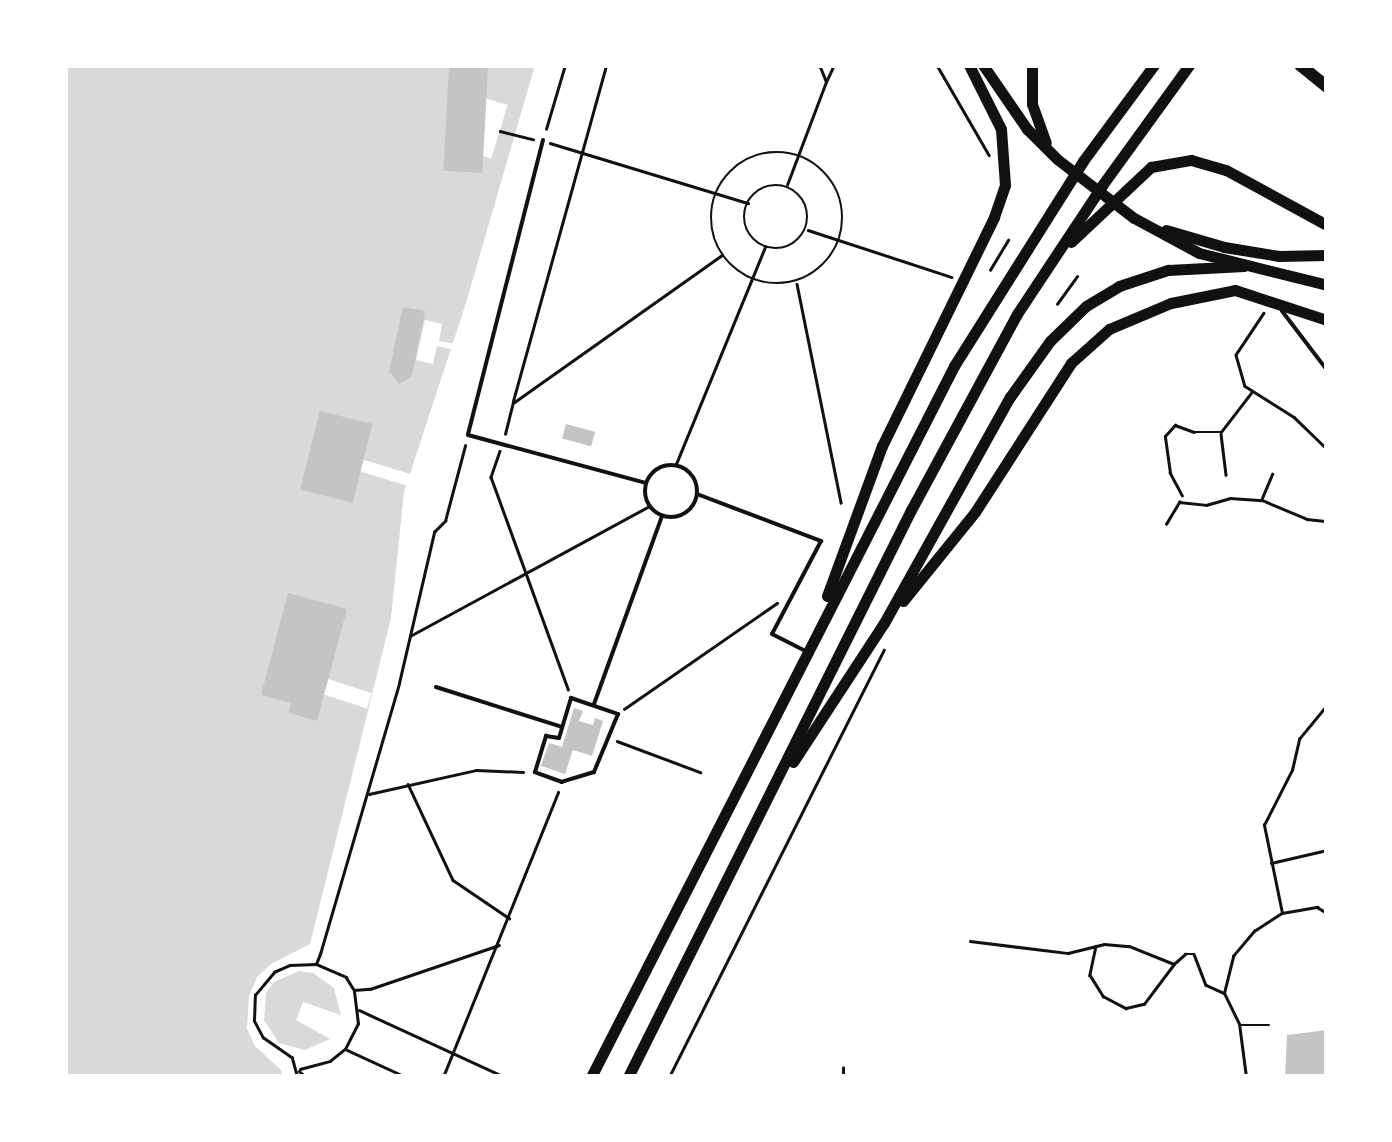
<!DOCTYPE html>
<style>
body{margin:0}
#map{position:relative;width:1392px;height:1142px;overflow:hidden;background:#fff;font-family:Helvetica,sans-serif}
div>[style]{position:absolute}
.water>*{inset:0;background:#d9d9d9}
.pier>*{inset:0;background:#fff;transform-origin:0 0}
.building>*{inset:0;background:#c4c4c4;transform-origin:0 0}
.path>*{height:2.5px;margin:-1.25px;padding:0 1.25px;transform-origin:1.25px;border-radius:1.25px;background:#111}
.path>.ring{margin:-1.25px;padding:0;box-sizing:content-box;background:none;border:2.5px solid #111;border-radius:50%}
.service>*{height:4px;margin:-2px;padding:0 2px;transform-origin:2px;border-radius:2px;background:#111}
.service>.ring{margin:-2px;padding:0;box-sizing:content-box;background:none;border:4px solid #111;border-radius:50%}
.primary>*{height:11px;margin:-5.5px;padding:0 5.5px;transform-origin:5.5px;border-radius:5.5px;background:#111}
.trunk>*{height:12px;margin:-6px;padding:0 6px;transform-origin:6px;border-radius:6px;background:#111}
span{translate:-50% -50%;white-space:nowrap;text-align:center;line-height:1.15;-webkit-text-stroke:8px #fff;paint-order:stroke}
.frame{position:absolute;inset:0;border:68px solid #fff;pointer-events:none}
</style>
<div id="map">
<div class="water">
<i style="clip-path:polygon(65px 65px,535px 65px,466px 303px,404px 492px,391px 618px,310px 944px,271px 964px,257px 977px,249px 996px,247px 1029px,255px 1046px,281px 1070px,283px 1077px,65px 1077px)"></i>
<i style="clip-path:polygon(299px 971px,313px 973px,334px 988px,341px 1015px,303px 1002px,296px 1020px,330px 1039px,305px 1050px,279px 1043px,264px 1020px,266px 993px,274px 982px)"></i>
</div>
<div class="pier">
<i style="left:478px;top:96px;width:31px;height:56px;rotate:17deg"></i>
<i style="clip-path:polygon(425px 320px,442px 324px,439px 341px,457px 344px,455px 350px,437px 346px,433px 364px,416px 360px)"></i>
<i style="left:361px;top:459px;width:52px;height:12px;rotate:17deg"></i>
<i style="left:328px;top:679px;width:46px;height:16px;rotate:18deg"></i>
</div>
<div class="building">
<i style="left:449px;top:65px;width:39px;height:106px;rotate:3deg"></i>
<i style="clip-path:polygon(403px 307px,425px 311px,412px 376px,399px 384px,389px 371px)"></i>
<i style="left:320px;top:411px;width:54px;height:81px;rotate:14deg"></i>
<i style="left:566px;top:424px;width:30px;height:15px;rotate:15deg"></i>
<i style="clip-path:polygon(288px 593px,347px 609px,317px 721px,289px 713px,291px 703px,261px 695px)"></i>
<i style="clip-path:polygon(574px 708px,583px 711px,579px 721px,593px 725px,595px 718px,603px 721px,592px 756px,573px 750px,565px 774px,541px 766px,549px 743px,562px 747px)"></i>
<i style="clip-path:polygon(1327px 1030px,1327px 1077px,1285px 1077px,1287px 1035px)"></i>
</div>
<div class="path">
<i style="left:937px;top:65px;width:104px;rotate:60deg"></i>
<i style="left:826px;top:82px;width:19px;rotate:-65deg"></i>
<i style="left:546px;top:129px;width:67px;rotate:-73.5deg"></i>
<i style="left:500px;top:131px;width:34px;rotate:14deg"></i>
<i style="left:550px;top:143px;width:207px;rotate:16.9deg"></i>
<i class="ring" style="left:711px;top:152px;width:129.5px;height:129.5px"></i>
<i style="left:787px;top:185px;width:110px;rotate:-69.3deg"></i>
<i style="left:826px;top:82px;width:18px;rotate:-112deg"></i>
<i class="ring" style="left:744px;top:185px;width:61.5px;height:61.5px"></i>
<i style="left:808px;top:230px;width:151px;rotate:18.1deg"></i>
<i style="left:990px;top:270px;width:35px;rotate:-59deg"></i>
<i style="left:797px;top:284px;width:223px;rotate:78.6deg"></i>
<i style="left:1057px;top:304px;width:34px;rotate:-54deg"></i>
<i style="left:1264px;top:313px;width:50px;rotate:123.7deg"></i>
<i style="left:1236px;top:355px;width:32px;rotate:74deg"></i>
<i style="left:1245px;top:386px;width:58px;rotate:32.3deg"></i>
<i style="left:1294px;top:417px;width:46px;rotate:44.1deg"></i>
<i style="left:513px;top:401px;width:349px;rotate:-74.5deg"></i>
<i style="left:505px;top:434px;width:32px;rotate:-76deg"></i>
<i style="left:513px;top:403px;width:256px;rotate:-35.3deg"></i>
<i style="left:1221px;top:434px;width:41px;rotate:83deg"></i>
<i style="left:500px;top:451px;width:28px;rotate:109deg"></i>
<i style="left:491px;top:477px;width:226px;rotate:70deg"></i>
<i style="left:676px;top:464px;width:235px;rotate:-67.7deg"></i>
<i style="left:1182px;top:496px;width:26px;rotate:-118deg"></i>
<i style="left:1170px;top:473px;width:37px;rotate:-98deg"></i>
<i style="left:1165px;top:436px;width:15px;rotate:-48deg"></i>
<i style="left:1175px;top:425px;width:20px;rotate:20deg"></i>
<i style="left:1194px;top:432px;width:27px"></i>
<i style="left:1221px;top:432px;width:49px;rotate:-52.4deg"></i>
<i style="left:1262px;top:498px;width:26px;rotate:-67deg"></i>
<i style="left:1166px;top:524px;width:26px;rotate:-59deg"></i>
<i style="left:1179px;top:502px;width:27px;rotate:6deg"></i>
<i style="left:1206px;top:505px;width:25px;rotate:-16deg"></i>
<i style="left:1230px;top:498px;width:32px;rotate:4deg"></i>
<i style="left:1262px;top:500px;width:49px;rotate:22.9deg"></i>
<i style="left:1307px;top:519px;width:20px;rotate:6deg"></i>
<i style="left:410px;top:636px;width:272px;rotate:-28.5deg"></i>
<i style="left:624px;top:709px;width:186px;rotate:-34.7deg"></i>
<i style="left:617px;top:741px;width:89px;rotate:20.5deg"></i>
<i style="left:408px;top:784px;width:106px;rotate:64.9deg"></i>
<i style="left:453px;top:880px;width:68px;rotate:34.2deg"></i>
<i style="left:369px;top:794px;width:110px;rotate:-12.6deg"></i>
<i style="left:476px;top:770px;width:47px;rotate:2.4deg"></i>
<i style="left:1271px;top:863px;width:57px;rotate:-13.1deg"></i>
<i style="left:1282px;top:913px;width:90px;rotate:-101.6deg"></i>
<i style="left:1264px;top:825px;width:62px;rotate:-63deg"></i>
<i style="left:1292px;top:770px;width:32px;rotate:-77deg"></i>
<i style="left:1299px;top:739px;width:44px;rotate:-50.5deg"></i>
<i style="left:970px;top:941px;width:99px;rotate:7deg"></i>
<i style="left:1068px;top:953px;width:37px;rotate:-14deg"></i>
<i style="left:1104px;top:944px;width:25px;rotate:5deg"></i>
<i style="left:1129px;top:946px;width:48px;rotate:21.8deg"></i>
<i style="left:1174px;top:964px;width:15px;rotate:-42deg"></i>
<i style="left:1185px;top:954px;width:9px"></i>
<i style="left:1194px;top:954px;width:33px;rotate:69deg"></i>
<i style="left:1206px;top:985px;width:20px;rotate:24deg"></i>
<i style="left:1096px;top:946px;width:30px;rotate:102deg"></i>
<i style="left:1090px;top:975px;width:25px;rotate:58deg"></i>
<i style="left:1103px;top:996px;width:26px;rotate:28deg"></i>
<i style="left:1126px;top:1008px;width:18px;rotate:-13deg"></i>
<i style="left:1144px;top:1004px;width:50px;rotate:-53.1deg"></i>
<i style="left:316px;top:964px;width:33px;rotate:23deg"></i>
<i style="left:346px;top:977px;width:15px;rotate:58deg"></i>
<i style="left:354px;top:990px;width:16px;rotate:-4deg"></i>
<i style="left:370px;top:989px;width:136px;rotate:-18.8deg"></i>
<i style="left:359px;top:1010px;width:161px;rotate:24.7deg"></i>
<i style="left:1241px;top:1025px;width:28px"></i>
<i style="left:347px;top:1050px;width:65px;rotate:24.6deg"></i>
<i style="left:300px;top:1069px;width:31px;rotate:-15deg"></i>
<i style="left:330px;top:1061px;width:19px;rotate:-39deg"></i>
<i style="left:345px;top:1049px;width:28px;rotate:-63deg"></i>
<i style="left:358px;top:1024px;width:32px;rotate:-97deg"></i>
<i style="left:299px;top:1071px;width:9px;rotate:41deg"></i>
<i style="left:297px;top:1077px;width:20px;rotate:-105deg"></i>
<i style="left:292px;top:1058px;width:35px;rotate:-145deg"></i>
<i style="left:263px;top:1038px;width:19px;rotate:-118deg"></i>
<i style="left:254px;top:1021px;width:26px;rotate:-88deg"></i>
<i style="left:255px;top:995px;width:30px;rotate:-50deg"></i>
<i style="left:274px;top:972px;width:17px;rotate:-24deg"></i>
<i style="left:290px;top:965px;width:26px;rotate:-2deg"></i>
<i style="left:316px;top:964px;width:11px;rotate:-68deg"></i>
<i style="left:320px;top:954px;width:282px;rotate:-73.7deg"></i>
<i style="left:399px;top:683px;width:155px;rotate:-76.9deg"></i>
<i style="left:434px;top:532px;width:16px;rotate:-45deg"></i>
<i style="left:445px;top:521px;width:78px;rotate:-75.1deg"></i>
<i style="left:443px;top:1077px;width:307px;rotate:-68deg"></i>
<i style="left:669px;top:1077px;width:478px;rotate:-63.3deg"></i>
<i style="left:843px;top:1077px;width:9px;rotate:-90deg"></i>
<i style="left:1246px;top:1077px;width:53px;rotate:-97.5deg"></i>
<i style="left:1239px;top:1024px;width:34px;rotate:-116deg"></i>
<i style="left:1224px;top:993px;width:38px;rotate:-76deg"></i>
<i style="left:1233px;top:956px;width:33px;rotate:-50deg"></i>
<i style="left:1254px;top:931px;width:33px;rotate:-33deg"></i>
<i style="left:1282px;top:913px;width:36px;rotate:-10deg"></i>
<i style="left:1317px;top:907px;width:12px;rotate:31deg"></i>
</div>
<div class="service">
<i style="left:543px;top:140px;width:304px;rotate:104.3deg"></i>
<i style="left:468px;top:435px;width:184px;rotate:15.1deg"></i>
<i style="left:1282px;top:311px;width:74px;rotate:52.7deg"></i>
<i style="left:1327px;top:343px;width:14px;rotate:90deg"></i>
<i class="ring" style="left:645px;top:465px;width:48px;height:48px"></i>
<i style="left:697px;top:494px;width:133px;rotate:20.8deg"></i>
<i style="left:821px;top:541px;width:105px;rotate:117.8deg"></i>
<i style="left:772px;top:634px;width:37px;rotate:27deg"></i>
<i style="left:436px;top:687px;width:132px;rotate:17.6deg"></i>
<i style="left:571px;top:698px;width:50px;rotate:18.8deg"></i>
<i style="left:618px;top:714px;width:63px;rotate:112.5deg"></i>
<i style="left:594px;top:772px;width:34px;rotate:163deg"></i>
<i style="left:562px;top:782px;width:29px;rotate:-160deg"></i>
<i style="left:535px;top:772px;width:38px;rotate:-73deg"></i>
<i style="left:546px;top:736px;width:13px;rotate:9deg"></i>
<i style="left:559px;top:738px;width:42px;rotate:-73.3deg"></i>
<i style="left:594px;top:704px;width:200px;rotate:-70.1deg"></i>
</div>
<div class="primary">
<i style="left:983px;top:65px;width:78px;rotate:55.5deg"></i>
<i style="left:1027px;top:129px;width:42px;rotate:45deg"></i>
<i style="left:1057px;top:159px;width:97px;rotate:37.5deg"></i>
<i style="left:1134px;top:218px;width:74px;rotate:28.3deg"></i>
<i style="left:1199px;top:253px;width:132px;rotate:14deg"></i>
<i style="left:1032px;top:65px;width:39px;rotate:90deg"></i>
<i style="left:1032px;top:104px;width:41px;rotate:70.3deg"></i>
<i style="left:1166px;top:230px;width:60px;rotate:16.3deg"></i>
<i style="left:1224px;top:247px;width:56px;rotate:9.3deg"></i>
<i style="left:1279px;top:256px;width:48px;rotate:-1.2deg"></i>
<i style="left:1071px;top:242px;width:110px;rotate:-43.2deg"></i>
<i style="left:1151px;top:167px;width:41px;rotate:-9.9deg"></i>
<i style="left:1191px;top:160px;width:36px;rotate:16deg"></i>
<i style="left:1226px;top:170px;width:115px;rotate:28.6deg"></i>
<i style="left:827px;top:596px;width:160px;rotate:-69.9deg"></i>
<i style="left:882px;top:446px;width:255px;rotate:-63.9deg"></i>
<i style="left:994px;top:217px;width:34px;rotate:-71deg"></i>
<i style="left:1005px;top:185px;width:56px;rotate:-94.1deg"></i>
<i style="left:1001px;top:129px;width:72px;rotate:-116.6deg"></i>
<i style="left:903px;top:601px;width:114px;rotate:-51deg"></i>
<i style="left:975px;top:512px;width:177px;rotate:-57.2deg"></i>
<i style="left:1071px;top:363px;width:51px;rotate:-41.8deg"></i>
<i style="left:1109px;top:329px;width:67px;rotate:-22.8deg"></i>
<i style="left:1171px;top:303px;width:65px;rotate:-11.5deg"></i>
<i style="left:1235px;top:290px;width:97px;rotate:18.1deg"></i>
<i style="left:793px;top:762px;width:166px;rotate:-56.8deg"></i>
<i style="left:884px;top:623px;width:259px;rotate:-60.9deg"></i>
<i style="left:1010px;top:397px;width:69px;rotate:-54.5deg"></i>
<i style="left:1050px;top:341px;width:50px;rotate:-44.2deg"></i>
<i style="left:1086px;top:306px;width:39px;rotate:-31deg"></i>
<i style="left:1119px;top:286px;width:52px;rotate:-18.1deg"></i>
<i style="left:1168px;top:270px;width:76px;rotate:-3deg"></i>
<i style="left:591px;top:1077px;width:798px;rotate:-62.95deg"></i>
<i style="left:954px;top:366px;width:242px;rotate:-57.8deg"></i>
<i style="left:1083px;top:161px;width:119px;rotate:-53.5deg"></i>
<i style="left:628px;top:1077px;width:634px;rotate:-63.48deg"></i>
<i style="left:911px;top:510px;width:223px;rotate:-61.6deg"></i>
<i style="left:1017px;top:314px;width:156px;rotate:-56.5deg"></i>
<i style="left:1103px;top:184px;width:147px;rotate:-54.1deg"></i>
</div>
<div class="trunk">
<i style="left:1300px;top:65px;width:35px;rotate:39deg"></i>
</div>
<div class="frame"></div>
</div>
